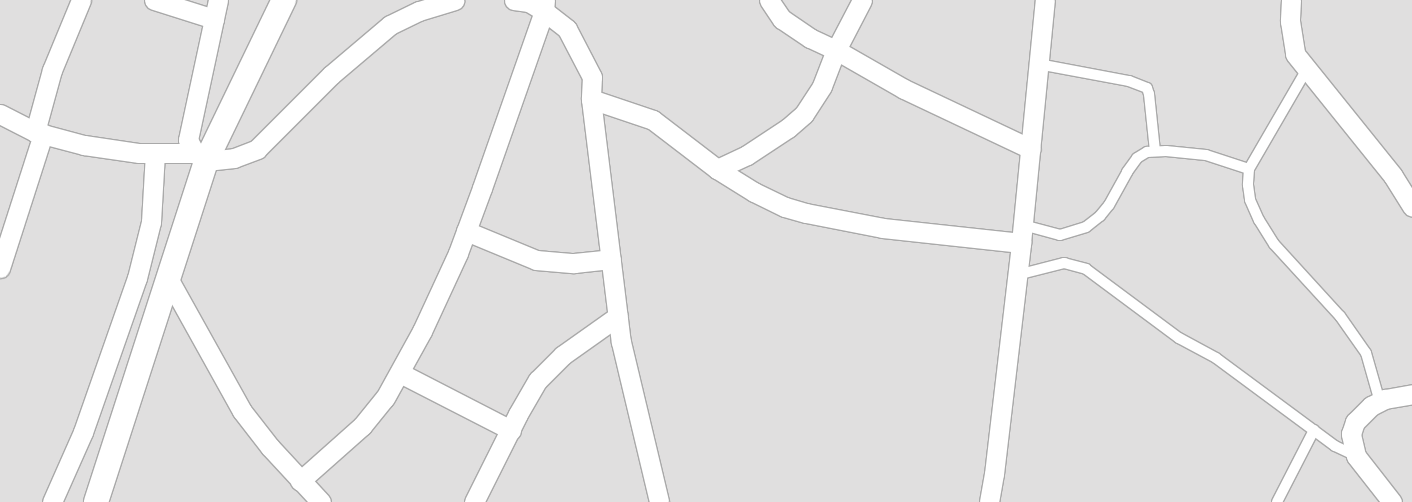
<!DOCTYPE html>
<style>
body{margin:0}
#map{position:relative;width:1412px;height:502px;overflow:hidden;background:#f2efe9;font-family:"Titillium Web",sans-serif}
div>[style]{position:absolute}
.residential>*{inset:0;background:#e0dfdf;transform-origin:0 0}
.roads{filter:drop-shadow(1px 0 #a9a9a9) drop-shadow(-1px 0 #a9a9a9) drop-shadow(0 1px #a9a9a9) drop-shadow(0 -1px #a9a9a9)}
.service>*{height:10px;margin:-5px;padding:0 5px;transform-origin:5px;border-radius:5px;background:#fff}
.minor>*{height:19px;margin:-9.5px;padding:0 9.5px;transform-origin:9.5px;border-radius:9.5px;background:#fff}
.tertiary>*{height:24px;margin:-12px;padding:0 12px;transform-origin:12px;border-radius:12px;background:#fff}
span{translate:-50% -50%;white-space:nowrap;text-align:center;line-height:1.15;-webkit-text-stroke:5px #fff;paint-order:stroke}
</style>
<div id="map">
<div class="residential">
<i style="left:0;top:0;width:1412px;height:502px"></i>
</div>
<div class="roads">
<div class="service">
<i style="left:1038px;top:64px;width:93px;rotate:10.6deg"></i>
<i style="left:1129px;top:81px;width:19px;rotate:21deg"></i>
<i style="left:1147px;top:88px;width:6px;rotate:72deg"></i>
<i style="left:1149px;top:94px;width:57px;rotate:84deg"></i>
<i style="left:1307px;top:69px;width:116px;rotate:120.1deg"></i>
<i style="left:1249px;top:169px;width:16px;rotate:94deg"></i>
<i style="left:1248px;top:185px;width:15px;rotate:82deg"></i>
<i style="left:1250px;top:200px;width:22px;rotate:66deg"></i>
<i style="left:1259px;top:220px;width:28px;rotate:58deg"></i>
<i style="left:1274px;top:244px;width:98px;rotate:47.5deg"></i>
<i style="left:1340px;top:316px;width:45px;rotate:54.9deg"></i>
<i style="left:1366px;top:353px;width:51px;rotate:74.1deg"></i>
<i style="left:1023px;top:225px;width:38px;rotate:15deg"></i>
<i style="left:1060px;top:235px;width:27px;rotate:-17deg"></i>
<i style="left:1086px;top:227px;width:18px;rotate:-38deg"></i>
<i style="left:1100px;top:216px;width:14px;rotate:-51deg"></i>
<i style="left:1109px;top:205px;width:38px;rotate:-61deg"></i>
<i style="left:1127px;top:172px;width:17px;rotate:-54deg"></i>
<i style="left:1137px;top:158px;width:12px;rotate:-31deg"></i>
<i style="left:1147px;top:152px;width:19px;rotate:-3deg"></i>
<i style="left:1166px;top:151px;width:40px;rotate:5.7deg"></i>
<i style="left:1206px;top:155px;width:45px;rotate:18deg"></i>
<i style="left:1017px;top:275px;width:49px;rotate:-14.3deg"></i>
<i style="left:1064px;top:263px;width:23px;rotate:15deg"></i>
<i style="left:1086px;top:269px;width:116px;rotate:36.6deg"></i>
<i style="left:1179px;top:338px;width:42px;rotate:28.4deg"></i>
<i style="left:1216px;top:358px;width:148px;rotate:36.5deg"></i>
<i style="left:1335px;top:446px;width:23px;rotate:25deg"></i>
<i style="left:1277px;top:502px;width:81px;rotate:-62.8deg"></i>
</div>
<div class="minor">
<i style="left:154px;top:0;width:63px;rotate:17.6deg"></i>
<i style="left:218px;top:0;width:143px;rotate:102.1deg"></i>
<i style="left:188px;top:140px;width:15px;rotate:62deg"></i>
<i style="left:195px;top:153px;width:14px;rotate:36deg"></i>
<i style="left:206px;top:161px;width:28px;rotate:-6deg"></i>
<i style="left:234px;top:158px;width:25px;rotate:-21deg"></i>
<i style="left:257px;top:149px;width:105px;rotate:-45deg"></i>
<i style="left:331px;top:75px;width:77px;rotate:-40.3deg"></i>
<i style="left:390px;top:25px;width:32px;rotate:-26deg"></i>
<i style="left:419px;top:11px;width:37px;rotate:-17deg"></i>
<i style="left:514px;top:0;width:15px;rotate:8deg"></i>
<i style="left:529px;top:2px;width:17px;rotate:31deg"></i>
<i style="left:544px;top:11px;width:29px;rotate:38deg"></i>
<i style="left:567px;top:29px;width:54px;rotate:62.5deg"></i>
<i style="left:592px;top:77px;width:22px;rotate:93deg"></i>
<i style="left:591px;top:99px;width:245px;rotate:83deg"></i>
<i style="left:621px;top:342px;width:164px;rotate:76.6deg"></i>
<i style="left:769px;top:0;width:23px;rotate:56deg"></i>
<i style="left:782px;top:19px;width:34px;rotate:34deg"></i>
<i style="left:810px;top:38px;width:29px;rotate:25deg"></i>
<i style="left:836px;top:50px;width:78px;rotate:29.8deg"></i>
<i style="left:904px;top:89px;width:140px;rotate:25.3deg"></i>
<i style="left:1291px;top:0;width:21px;rotate:93deg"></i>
<i style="left:1290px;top:21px;width:33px;rotate:81deg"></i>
<i style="left:1295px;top:54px;width:156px;rotate:51.2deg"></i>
<i style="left:1393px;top:176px;width:36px;rotate:58deg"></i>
<i style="left:591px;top:99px;width:65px;rotate:18.7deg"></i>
<i style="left:653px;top:120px;width:81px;rotate:37.4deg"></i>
<i style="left:717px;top:169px;width:44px;rotate:31.9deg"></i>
<i style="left:754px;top:192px;width:34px;rotate:26deg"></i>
<i style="left:785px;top:207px;width:22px;rotate:16deg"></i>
<i style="left:806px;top:213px;width:78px;rotate:11deg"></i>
<i style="left:883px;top:228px;width:139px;rotate:6.2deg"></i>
<i style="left:0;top:114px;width:39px;rotate:27deg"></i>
<i style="left:35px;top:132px;width:51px;rotate:14.9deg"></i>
<i style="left:84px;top:145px;width:56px;rotate:8.3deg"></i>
<i style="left:139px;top:153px;width:56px"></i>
<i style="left:35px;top:132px;width:64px;rotate:-74.7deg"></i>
<i style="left:52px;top:70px;width:76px;rotate:-67.5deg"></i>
<i style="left:717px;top:169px;width:33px;rotate:-25deg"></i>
<i style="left:747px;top:155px;width:49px;rotate:-33.4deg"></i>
<i style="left:788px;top:128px;width:21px;rotate:-41deg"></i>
<i style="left:804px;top:114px;width:33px;rotate:-57deg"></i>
<i style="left:822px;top:86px;width:39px;rotate:-69deg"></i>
<i style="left:836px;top:50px;width:56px;rotate:-62.5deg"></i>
<i style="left:466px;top:231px;width:76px;rotate:22.5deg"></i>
<i style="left:536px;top:260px;width:38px;rotate:5deg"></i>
<i style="left:574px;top:263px;width:37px;rotate:-6deg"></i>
<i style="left:0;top:268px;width:141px;rotate:-72.2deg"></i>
<i style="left:168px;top:278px;width:152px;rotate:60.9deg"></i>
<i style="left:242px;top:411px;width:46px;rotate:52.1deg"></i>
<i style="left:270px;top:447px;width:75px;rotate:47.2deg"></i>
<i style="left:400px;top:373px;width:125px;rotate:27.2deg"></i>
<i style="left:300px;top:481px;width:83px;rotate:-41.6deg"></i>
<i style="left:362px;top:426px;width:36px;rotate:-51deg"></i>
<i style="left:385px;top:398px;width:77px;rotate:-61.1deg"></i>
<i style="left:422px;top:331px;width:86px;rotate:-65.2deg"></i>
<i style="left:458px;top:253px;width:69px;rotate:-69.7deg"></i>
<i style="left:482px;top:188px;width:188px;rotate:-70.7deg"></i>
<i style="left:544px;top:11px;width:11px;rotate:-85deg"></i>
<i style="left:52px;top:502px;width:77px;rotate:-66.1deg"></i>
<i style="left:83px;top:432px;width:163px;rotate:-70.7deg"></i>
<i style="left:137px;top:278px;width:58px;rotate:-76deg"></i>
<i style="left:151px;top:222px;width:69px;rotate:-86.7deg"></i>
<i style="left:474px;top:502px;width:98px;rotate:-63.4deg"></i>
<i style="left:518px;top:414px;width:39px;rotate:-60deg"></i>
<i style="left:538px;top:380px;width:35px;rotate:-45deg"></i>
<i style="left:563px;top:355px;width:67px;rotate:-35.3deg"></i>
<i style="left:989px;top:502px;width:28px;rotate:-80deg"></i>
<i style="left:994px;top:474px;width:233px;rotate:-83.3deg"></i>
<i style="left:1021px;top:243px;width:244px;rotate:-84.4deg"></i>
<i style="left:1392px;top:502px;width:58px;rotate:-128deg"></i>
<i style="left:1356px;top:456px;width:23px;rotate:-103deg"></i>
<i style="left:1351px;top:434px;width:13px;rotate:-72deg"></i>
<i style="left:1355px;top:422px;width:23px;rotate:-45deg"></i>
<i style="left:1371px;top:406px;width:16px;rotate:-27deg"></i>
<i style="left:1385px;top:399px;width:27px;rotate:-10deg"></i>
</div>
<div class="tertiary">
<i style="left:96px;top:502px;width:358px;rotate:-72.1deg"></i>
<i style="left:206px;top:161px;width:179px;rotate:-64.2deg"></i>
</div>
</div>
</div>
